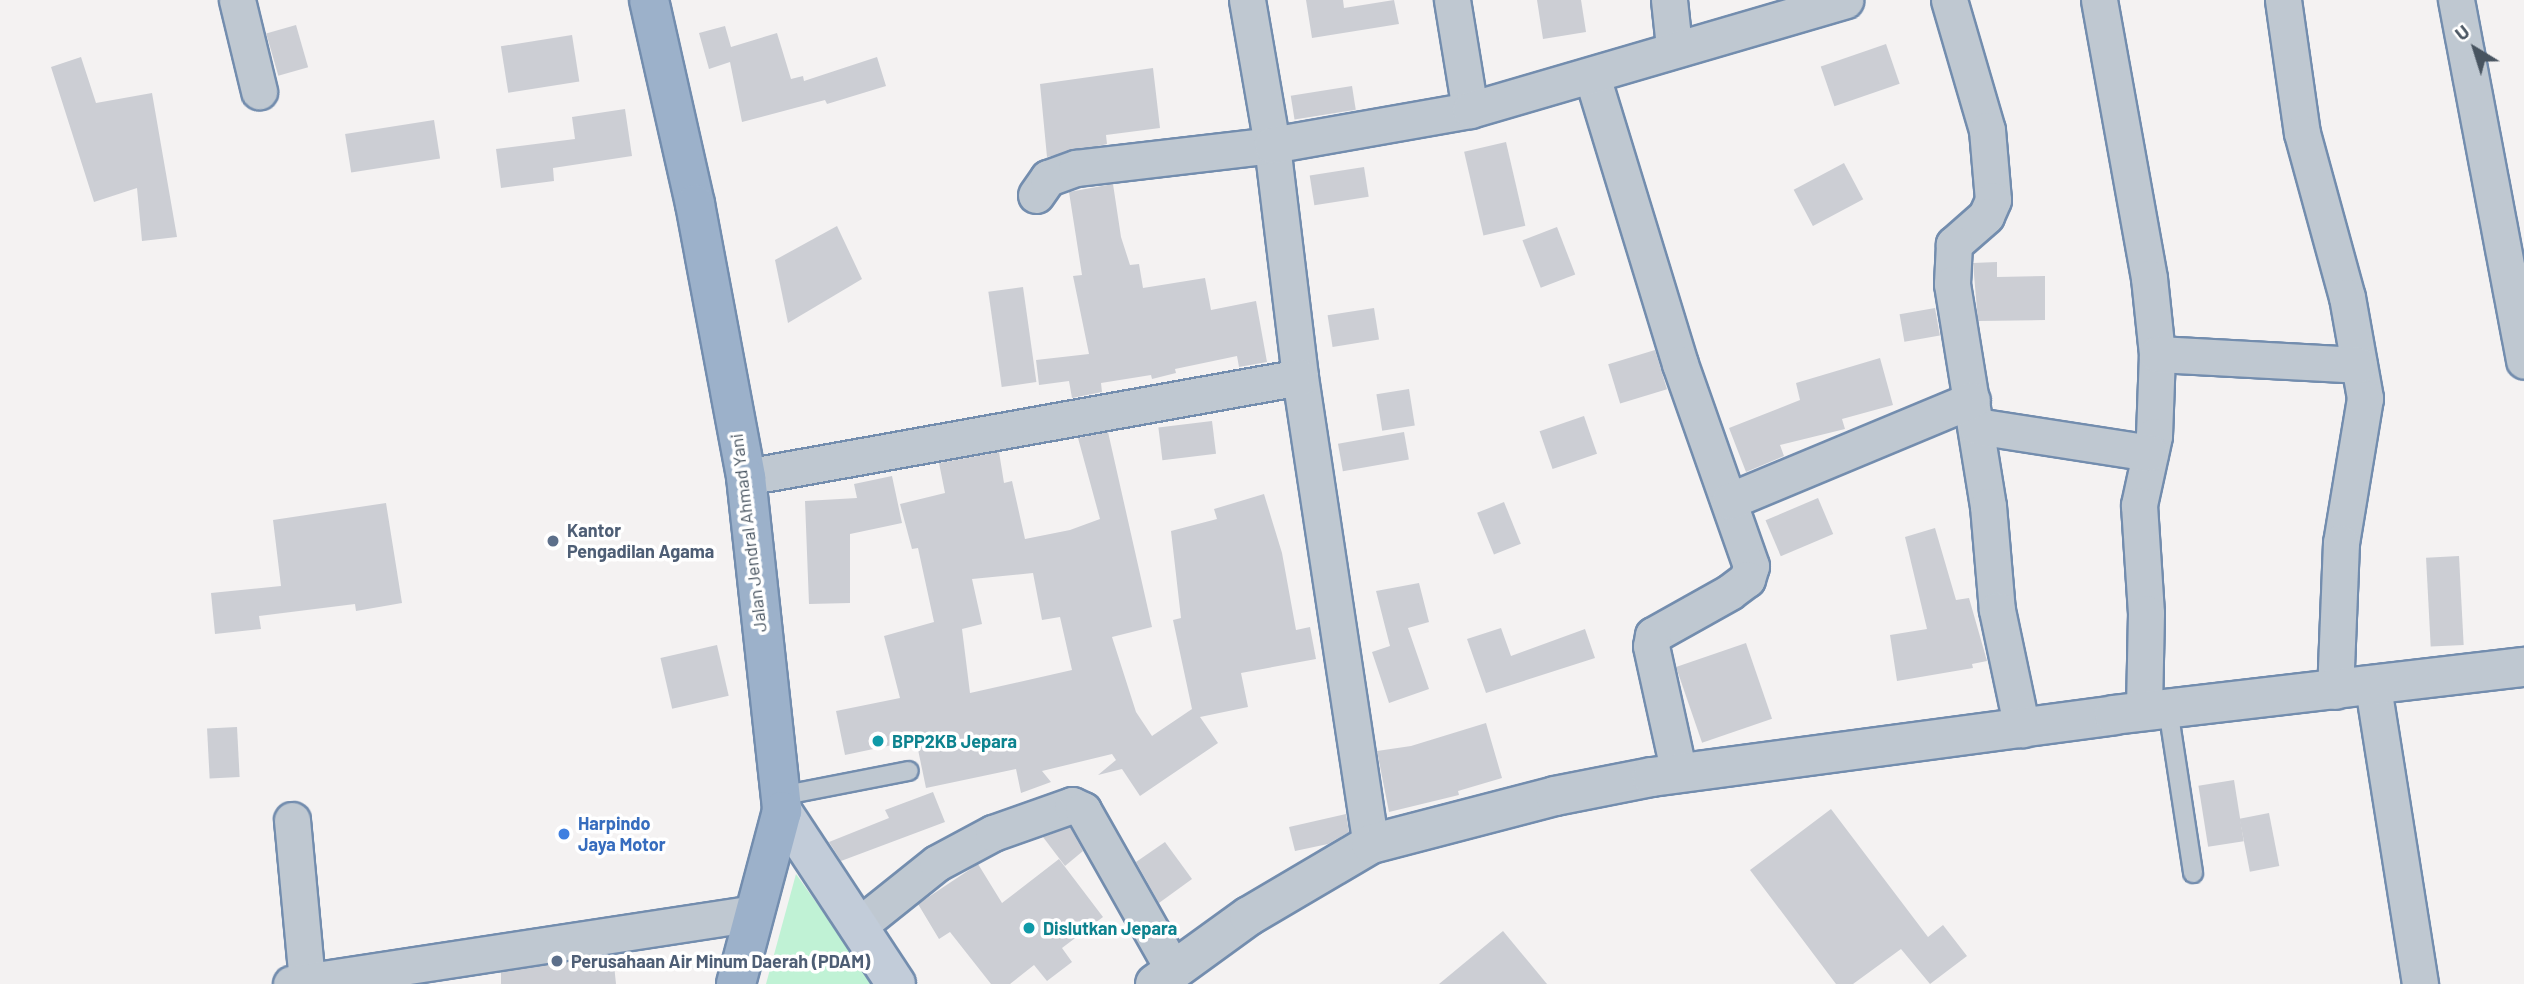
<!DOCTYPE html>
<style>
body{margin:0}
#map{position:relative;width:2524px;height:984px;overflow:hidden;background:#f4f2f2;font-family:Barlow,sans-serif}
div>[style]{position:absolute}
.green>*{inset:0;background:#c0f2d5}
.building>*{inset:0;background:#ccced4;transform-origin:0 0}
.roads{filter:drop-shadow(2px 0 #738dae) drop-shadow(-2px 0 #738dae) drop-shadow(0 2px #738dae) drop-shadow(0 -2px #738dae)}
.service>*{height:18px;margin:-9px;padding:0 9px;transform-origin:9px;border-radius:9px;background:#bfc8d1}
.minor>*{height:35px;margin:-17.5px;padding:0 17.5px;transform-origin:17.5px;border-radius:17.5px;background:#bfc8d1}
.tertiary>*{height:38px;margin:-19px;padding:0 19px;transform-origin:19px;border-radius:19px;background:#bfc8d1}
.secondary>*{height:38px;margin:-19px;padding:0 19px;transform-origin:19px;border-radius:19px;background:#c2ccd9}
.trunk>*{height:38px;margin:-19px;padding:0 19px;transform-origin:19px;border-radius:19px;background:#9cb1ca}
.dots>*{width:19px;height:19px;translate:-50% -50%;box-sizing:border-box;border:4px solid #fff;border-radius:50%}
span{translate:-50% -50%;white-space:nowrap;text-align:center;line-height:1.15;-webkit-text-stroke:7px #fff;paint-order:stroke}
.service-label{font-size:18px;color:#4e5e75;font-weight:700}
.left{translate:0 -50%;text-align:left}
.street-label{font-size:18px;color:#485460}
.culture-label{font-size:18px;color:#0d838f;font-weight:700}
.shop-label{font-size:18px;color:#366cbe;font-weight:700}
.north{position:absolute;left:2440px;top:14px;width:70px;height:70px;-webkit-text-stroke:5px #fff;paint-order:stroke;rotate:322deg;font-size:19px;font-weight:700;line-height:28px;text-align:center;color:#485460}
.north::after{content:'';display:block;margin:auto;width:24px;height:32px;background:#485460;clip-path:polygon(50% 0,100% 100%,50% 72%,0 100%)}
</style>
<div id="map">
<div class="green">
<i style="clip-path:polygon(796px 874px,874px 984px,766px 984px)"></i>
</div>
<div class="building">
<i style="clip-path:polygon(1306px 0,1343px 0,1344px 8px,1394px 0,1399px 24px,1312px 38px)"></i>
<i style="clip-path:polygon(1537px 0,1581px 0,1586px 32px,1543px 39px)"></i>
<i style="left:296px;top:25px;width:44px;height:31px;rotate:74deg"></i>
<i style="clip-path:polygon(725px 26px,731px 47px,777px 33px,791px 79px,803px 76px,804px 81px,877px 57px,886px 86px,827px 104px,825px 100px,742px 122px,730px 62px,709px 69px,699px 33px)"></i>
<i style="left:572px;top:35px;width:47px;height:72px;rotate:81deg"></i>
<i style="left:1886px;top:44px;width:42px;height:69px;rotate:71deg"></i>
<i style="clip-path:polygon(81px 57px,96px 103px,152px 93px,177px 237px,142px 241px,137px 188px,94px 202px,51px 67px)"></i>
<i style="clip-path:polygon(1153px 68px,1160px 128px,1106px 135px,1107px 144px,1047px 157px,1040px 84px)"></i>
<i style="left:1352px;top:86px;width:24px;height:62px;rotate:81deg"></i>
<i style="clip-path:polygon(625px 109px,632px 156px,553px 168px,554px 181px,501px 188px,496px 149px,575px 139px,572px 117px)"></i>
<i style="left:434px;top:120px;width:39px;height:90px;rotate:81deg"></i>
<i style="left:1506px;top:142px;width:86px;height:43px;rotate:77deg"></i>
<i style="left:1844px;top:163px;width:41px;height:57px;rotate:62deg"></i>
<i style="left:1364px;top:167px;width:30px;height:55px;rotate:81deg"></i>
<i style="clip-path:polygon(1113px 184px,1121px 237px,1130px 265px,1139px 264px,1143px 288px,1205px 278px,1211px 310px,1256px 301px,1267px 362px,1239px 367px,1237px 356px,1175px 369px,1176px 373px,1152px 379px,1151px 375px,1101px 383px,1102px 392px,1072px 398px,1069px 381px,1039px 385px,1036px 360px,1089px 354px,1073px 276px,1082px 275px,1069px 192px)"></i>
<i style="clip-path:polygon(837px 226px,862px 279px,788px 323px,775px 260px)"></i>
<i style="left:1557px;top:227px;width:51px;height:37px;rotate:69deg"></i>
<i style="clip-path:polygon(1997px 262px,1997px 277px,2045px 276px,2045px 320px,1978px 321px,1973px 263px)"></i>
<i style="left:1023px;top:287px;width:96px;height:35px;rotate:82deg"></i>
<i style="left:1374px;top:308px;width:32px;height:47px;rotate:81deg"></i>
<i style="left:1935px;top:308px;width:28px;height:36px;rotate:80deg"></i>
<i style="left:1655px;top:350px;width:41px;height:49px;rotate:73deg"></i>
<i style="clip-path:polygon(1880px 358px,1893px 405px,1842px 419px,1845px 429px,1780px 445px,1784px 456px,1746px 472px,1729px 428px,1800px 400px,1796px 383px)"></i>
<i style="left:1409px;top:389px;width:37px;height:33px;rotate:81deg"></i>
<i style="left:1584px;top:416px;width:40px;height:47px;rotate:71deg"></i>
<i style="left:1212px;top:421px;width:33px;height:54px;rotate:83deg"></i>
<i style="clip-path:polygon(evenodd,1108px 432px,1152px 627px,1112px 637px,1136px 712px,1152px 736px,1192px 709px,1173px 620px,1181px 618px,1171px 531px,1217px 519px,1214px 509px,1264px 494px,1282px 553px,1296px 630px,1310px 627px,1316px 659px,1241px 673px,1248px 707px,1200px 717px,1218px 743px,1140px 796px,1122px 769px,1098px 775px,1116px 760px,1112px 754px,1042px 771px,1051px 782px,1021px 793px,1016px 769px,926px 788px,916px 740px,845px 755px,836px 711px,900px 698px,884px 636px,934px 622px,918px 548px,912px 549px,900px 504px,945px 493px,939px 463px,999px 452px,1004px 483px,1012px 481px,1025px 539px,1070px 530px,1100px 519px,1078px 438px,1108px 432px,1033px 573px,1042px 620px,1060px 617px,1072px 670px,970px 693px,962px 629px,982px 624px,972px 579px,1033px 573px)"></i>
<i style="left:1404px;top:432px;width:28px;height:67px;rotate:80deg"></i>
<i style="clip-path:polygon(892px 476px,902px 523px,850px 534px,850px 603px,809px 604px,805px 501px,857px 498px,854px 484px)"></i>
<i style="left:1818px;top:498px;width:39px;height:57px;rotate:67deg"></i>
<i style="left:1504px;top:502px;width:45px;height:29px;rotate:68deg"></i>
<i style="clip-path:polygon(386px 503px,402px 603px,356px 611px,355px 604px,259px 616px,261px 629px,215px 634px,211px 593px,281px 586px,273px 520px)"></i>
<i style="clip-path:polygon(1935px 528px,1956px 600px,1969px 598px,1987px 661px,1972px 664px,1973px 668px,1897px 681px,1890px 635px,1927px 629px,1905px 537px)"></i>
<i style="left:2459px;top:556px;width:89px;height:33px;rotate:87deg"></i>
<i style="clip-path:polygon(1419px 583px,1429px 622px,1408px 628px,1429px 689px,1389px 703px,1372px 652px,1390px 646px,1376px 591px)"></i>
<i style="clip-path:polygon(1501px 628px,1511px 656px,1585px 629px,1595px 658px,1486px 693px,1467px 639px)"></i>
<i style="left:1746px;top:643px;width:80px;height:74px;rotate:71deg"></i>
<i style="left:717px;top:645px;width:52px;height:58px;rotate:77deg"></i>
<i style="clip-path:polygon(1486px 723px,1502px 778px,1458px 791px,1459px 795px,1389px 812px,1377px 751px,1411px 746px)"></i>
<i style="left:237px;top:727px;width:50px;height:30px;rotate:87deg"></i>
<i style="left:2234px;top:780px;width:62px;height:36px;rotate:81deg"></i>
<i style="clip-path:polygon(933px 792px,945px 822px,841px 861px,829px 842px,889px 818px,885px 810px)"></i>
<i style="clip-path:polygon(1831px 809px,1928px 937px,1943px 925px,1967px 956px,1930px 984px,1901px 949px,1853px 984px,1836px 984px,1750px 870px)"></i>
<i style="left:2269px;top:813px;width:54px;height:30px;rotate:79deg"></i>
<i style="clip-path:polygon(1346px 814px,1349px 832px,1328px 844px,1295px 851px,1289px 827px)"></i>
<i style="clip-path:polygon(1070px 827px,1083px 851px,1065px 866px,1043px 837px)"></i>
<i style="clip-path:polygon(1165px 842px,1192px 879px,1159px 903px,1136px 862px)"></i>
<i style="clip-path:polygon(1059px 859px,1103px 917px,1062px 948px,1072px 962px,1047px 981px,1034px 965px,1010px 984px,991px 984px,950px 932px,939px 939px,918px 904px,978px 864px,1002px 903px)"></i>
<i style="clip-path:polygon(1503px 931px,1547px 984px,1439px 984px)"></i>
<i style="clip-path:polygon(613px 955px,616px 984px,501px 984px,501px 972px)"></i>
</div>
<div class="roads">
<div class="service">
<i style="left:2168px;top:709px;width:166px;rotate:81.3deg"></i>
<i style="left:780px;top:796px;width:131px;rotate:-11deg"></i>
</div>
<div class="minor">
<i style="left:237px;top:0;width:94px;rotate:76.4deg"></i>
<i style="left:1247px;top:0;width:147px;rotate:80.2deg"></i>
<i style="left:1272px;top:145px;width:234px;rotate:83.1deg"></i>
<i style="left:1300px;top:377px;width:472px;rotate:81.4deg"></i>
<i style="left:1452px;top:0;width:111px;rotate:80.7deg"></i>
<i style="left:1669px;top:0;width:47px;rotate:83.9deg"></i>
<i style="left:1949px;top:0;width:135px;rotate:73.7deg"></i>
<i style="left:1987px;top:130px;width:70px;rotate:85.1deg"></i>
<i style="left:1993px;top:200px;width:17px;rotate:114deg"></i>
<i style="left:1986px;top:216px;width:43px;rotate:138.8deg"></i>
<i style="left:1954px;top:244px;width:40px;rotate:92.9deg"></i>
<i style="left:1952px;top:284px;width:225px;rotate:80.8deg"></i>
<i style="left:1988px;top:506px;width:104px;rotate:85.1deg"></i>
<i style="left:1997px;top:610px;width:122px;rotate:78.1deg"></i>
<i style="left:2099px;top:0;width:282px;rotate:79.8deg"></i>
<i style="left:2149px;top:278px;width:76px;rotate:84deg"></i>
<i style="left:2157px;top:354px;width:82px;rotate:92.1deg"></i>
<i style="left:2154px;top:436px;width:71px;rotate:102.3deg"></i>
<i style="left:2139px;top:505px;width:108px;rotate:86.3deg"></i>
<i style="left:2146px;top:613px;width:98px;rotate:91.2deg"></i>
<i style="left:2283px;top:0;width:134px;rotate:81.9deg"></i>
<i style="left:2302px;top:133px;width:170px;rotate:74.7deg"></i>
<i style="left:2347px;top:297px;width:103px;rotate:79.9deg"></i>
<i style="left:2365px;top:398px;width:147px;rotate:99.4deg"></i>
<i style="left:2341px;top:543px;width:148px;rotate:92.3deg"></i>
<i style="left:2456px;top:0;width:367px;rotate:79.3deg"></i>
<i style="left:1592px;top:76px;width:301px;rotate:73deg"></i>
<i style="left:1680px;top:364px;width:214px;rotate:70.6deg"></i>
<i style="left:1751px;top:566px;width:14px;rotate:107deg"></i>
<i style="left:1747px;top:579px;width:21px;rotate:143deg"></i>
<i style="left:1730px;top:592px;width:88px;rotate:150.8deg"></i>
<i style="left:1653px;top:635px;width:11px;rotate:100deg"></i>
<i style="left:1651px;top:646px;width:130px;rotate:77.6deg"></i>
<i style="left:1036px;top:195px;width:21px;rotate:-55deg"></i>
<i style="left:1048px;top:178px;width:30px;rotate:-20deg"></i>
<i style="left:1076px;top:168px;width:197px;rotate:-6.7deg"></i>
<i style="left:1272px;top:145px;width:201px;rotate:-10deg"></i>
<i style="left:1470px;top:110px;width:391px;rotate:-16.3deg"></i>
<i style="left:2157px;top:354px;width:202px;rotate:3.1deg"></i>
<i style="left:1976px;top:426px;width:176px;rotate:8.8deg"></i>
<i style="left:746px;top:477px;width:563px;rotate:-10.23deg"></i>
<i style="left:1729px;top:501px;width:263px;rotate:-22.6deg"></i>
<i style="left:2373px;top:687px;width:301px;rotate:81deg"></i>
<i style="left:292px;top:820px;width:163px;rotate:84.7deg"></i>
<i style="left:857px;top:927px;width:102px;rotate:-38.7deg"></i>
<i style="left:937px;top:863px;width:64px;rotate:-28.2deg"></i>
<i style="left:993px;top:833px;width:84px;rotate:-19.5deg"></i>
<i style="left:1072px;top:805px;width:12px;rotate:24deg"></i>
<i style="left:1083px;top:810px;width:183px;rotate:60.5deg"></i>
<i style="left:291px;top:984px;width:468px;rotate:-8.7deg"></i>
</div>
<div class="tertiary">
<i style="left:1155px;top:984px;width:116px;rotate:-35.9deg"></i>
<i style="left:1249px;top:916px;width:142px;rotate:-30.5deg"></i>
<i style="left:1371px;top:844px;width:190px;rotate:-14.6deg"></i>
<i style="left:1555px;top:796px;width:99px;rotate:-11.1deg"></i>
<i style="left:1652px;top:777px;width:466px;rotate:-7.6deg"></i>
<i style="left:2114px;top:715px;width:413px;rotate:-6.7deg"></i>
</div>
<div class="secondary">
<i style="left:782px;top:811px;width:207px;rotate:56.6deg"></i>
</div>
<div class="trunk">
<i style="left:649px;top:0;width:209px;rotate:77.3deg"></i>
<i style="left:695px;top:204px;width:278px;rotate:79.4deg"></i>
<i style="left:746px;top:477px;width:336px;rotate:83.8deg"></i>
<i style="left:782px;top:811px;width:179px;rotate:104.9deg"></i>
</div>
</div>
<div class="dots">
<i style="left:553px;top:541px;background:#5c6f8a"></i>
<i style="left:878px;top:741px;background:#0f9aa8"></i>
<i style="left:564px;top:834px;background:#3f7fe0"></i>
<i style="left:1029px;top:928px;background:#0f9aa8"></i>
<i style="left:557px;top:961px;background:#5c6f8a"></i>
</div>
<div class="service-label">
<span class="left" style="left:567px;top:541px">Kantor<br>Pengadilan Agama</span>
<span class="left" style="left:571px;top:961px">Perusahaan Air Minum Daerah (PDAM)</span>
</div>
<div class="street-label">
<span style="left:748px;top:533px;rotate:-97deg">Jalan Jendral Ahmad Yani</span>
</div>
<div class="culture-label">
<span class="left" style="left:892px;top:741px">BPP2KB Jepara</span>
<span class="left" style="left:1043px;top:928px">Dislutkan Jepara</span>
</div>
<div class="shop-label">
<span class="left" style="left:578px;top:834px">Harpindo<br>Jaya Motor</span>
</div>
<div class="north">U</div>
</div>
